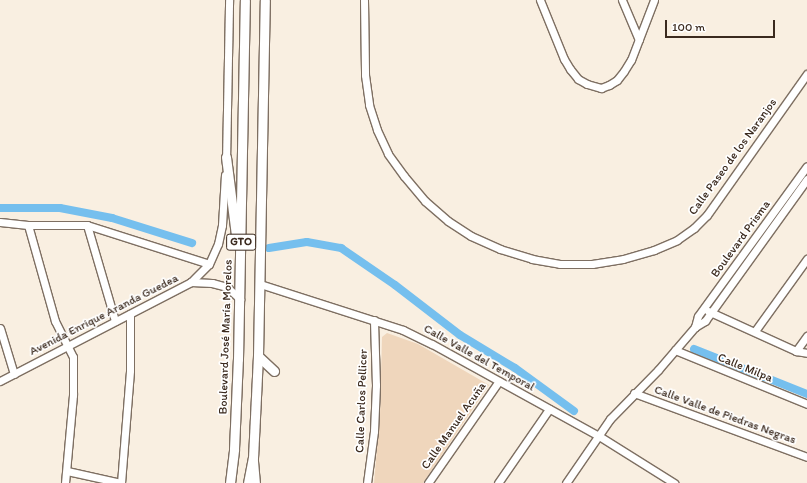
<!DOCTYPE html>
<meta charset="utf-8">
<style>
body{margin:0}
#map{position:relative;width:807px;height:483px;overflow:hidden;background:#f9efe1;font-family:Itim,sans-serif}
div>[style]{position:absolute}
.built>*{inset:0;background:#efd6bc}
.canal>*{height:8px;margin:-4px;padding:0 4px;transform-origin:4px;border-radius:4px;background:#75bfee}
.roads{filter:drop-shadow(1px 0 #7e6f62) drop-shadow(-1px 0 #7e6f62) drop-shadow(0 1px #7e6f62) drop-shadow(0 -1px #7e6f62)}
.minor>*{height:7px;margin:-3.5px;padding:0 3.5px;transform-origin:3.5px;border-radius:3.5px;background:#fff}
.major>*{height:9px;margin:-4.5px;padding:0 4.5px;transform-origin:4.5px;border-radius:4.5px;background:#fff}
span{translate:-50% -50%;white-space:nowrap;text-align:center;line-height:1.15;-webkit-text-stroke:3.5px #fff;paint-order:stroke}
.shield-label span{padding:1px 3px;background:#fff;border:1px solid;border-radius:3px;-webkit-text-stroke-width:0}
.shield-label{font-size:11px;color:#3b2a1e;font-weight:700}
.street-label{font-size:12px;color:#3b2a1e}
.scale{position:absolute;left:665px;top:20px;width:110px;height:18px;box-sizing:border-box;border:2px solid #3b2a1e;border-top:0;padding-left:5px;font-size:12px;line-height:14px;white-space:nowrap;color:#3b2a1e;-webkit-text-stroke:3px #fff;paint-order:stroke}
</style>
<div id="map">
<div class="built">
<i style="clip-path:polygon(387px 333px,418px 344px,489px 385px,423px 483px,374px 483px,380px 415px,382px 337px)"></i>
</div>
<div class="canal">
<i style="left:0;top:208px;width:60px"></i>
<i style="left:60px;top:208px;width:53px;rotate:10.9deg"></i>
<i style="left:112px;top:218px;width:84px;rotate:17.4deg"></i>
<i style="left:269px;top:248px;width:38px;rotate:-9deg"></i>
<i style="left:307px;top:242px;width:35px;rotate:10deg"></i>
<i style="left:341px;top:248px;width:65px;rotate:34.4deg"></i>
<i style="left:395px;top:285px;width:82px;rotate:37.6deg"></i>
<i style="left:460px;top:335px;width:64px;rotate:31deg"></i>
<i style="left:515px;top:368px;width:73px;rotate:36.1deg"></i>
<i style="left:694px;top:349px;width:122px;rotate:21.7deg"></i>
</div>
<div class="roads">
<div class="minor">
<i style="left:364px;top:0;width:75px;rotate:89.2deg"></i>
<i style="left:365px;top:75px;width:30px;rotate:82deg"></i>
<i style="left:369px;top:105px;width:26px;rotate:72deg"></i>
<i style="left:377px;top:130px;width:26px;rotate:65deg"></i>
<i style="left:388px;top:154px;width:27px;rotate:54deg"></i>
<i style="left:404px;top:176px;width:33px;rotate:50deg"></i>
<i style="left:425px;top:201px;width:30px;rotate:41deg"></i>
<i style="left:448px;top:221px;width:27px;rotate:33deg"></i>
<i style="left:471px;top:236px;width:32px;rotate:24deg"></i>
<i style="left:500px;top:249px;width:34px;rotate:17deg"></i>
<i style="left:532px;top:259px;width:28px;rotate:10deg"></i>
<i style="left:560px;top:264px;width:32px"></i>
<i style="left:592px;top:264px;width:31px;rotate:-9deg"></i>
<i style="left:623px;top:259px;width:32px;rotate:-16deg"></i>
<i style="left:654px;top:250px;width:25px;rotate:-23deg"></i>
<i style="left:677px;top:240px;width:21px;rotate:-35deg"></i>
<i style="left:694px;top:228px;width:18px;rotate:-45deg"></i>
<i style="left:707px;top:215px;width:173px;rotate:-54.7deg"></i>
<i style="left:540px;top:0;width:64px;rotate:67.9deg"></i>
<i style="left:564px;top:59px;width:12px;rotate:59deg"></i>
<i style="left:570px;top:69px;width:13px;rotate:51deg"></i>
<i style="left:578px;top:79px;width:10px;rotate:29deg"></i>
<i style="left:587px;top:84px;width:15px;rotate:16deg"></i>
<i style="left:601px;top:88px;width:9px;rotate:-21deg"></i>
<i style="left:609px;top:85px;width:9px;rotate:-32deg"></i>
<i style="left:617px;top:80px;width:11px;rotate:-52deg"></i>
<i style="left:624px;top:71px;width:13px;rotate:-58deg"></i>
<i style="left:631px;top:60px;width:64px;rotate:-69deg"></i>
<i style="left:622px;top:0;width:43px;rotate:67deg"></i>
<i style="left:226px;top:162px;width:162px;rotate:-88.9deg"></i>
<i style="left:0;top:222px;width:28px;rotate:6deg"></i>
<i style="left:28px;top:225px;width:59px"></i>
<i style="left:87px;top:225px;width:128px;rotate:17.7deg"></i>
<i style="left:28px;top:225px;width:100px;rotate:74.3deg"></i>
<i style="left:55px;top:321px;width:40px;rotate:63.4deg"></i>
<i style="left:73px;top:357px;width:38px;rotate:90deg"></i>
<i style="left:73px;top:395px;width:88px;rotate:95.2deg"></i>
<i style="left:87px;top:225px;width:100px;rotate:73.7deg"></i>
<i style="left:191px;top:282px;width:25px;rotate:-45deg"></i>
<i style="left:209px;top:264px;width:22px;rotate:-66deg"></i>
<i style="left:218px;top:244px;width:19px;rotate:-78deg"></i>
<i style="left:222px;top:225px;width:50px;rotate:-86.6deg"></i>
<i style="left:260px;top:284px;width:150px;rotate:17.8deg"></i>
<i style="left:403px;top:330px;width:32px;rotate:26deg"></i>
<i style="left:432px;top:344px;width:191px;rotate:28.9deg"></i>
<i style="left:599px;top:436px;width:89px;rotate:32.1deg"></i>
<i style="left:708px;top:311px;width:97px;rotate:24.4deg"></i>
<i style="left:796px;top:351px;width:11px;rotate:10deg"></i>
<i style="left:695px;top:327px;width:11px;rotate:-75deg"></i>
<i style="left:698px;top:316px;width:185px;rotate:-54deg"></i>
<i style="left:0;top:328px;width:48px;rotate:73.1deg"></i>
<i style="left:755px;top:331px;width:89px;rotate:-54.2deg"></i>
<i style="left:675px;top:350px;width:143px;rotate:22.2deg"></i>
<i style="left:796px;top:351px;width:19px;rotate:-54deg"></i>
<i style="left:0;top:381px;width:215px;rotate:-27.4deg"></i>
<i style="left:191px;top:282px;width:21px;rotate:3deg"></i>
<i style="left:212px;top:283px;width:16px;rotate:15deg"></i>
<i style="left:227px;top:287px;width:18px;rotate:43deg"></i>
<i style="left:634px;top:393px;width:184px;rotate:20.3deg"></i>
<i style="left:254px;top:461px;width:22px;rotate:85deg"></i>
<i style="left:67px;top:471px;width:55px;rotate:12.5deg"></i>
<i style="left:121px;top:483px;width:113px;rotate:-85.4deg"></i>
<i style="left:130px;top:370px;width:56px;rotate:-90deg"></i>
<i style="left:367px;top:483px;width:52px;rotate:-82.3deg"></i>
<i style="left:374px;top:431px;width:46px;rotate:-87.5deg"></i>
<i style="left:376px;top:385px;width:65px;rotate:-91.8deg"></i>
<i style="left:428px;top:483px;width:124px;rotate:-55.2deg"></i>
<i style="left:498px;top:483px;width:90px;rotate:-55.4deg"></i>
<i style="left:566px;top:483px;width:78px;rotate:-55.5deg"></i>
<i style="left:610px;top:419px;width:69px;rotate:-45.6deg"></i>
<i style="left:658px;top:370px;width:57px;rotate:-49.3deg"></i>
<i style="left:695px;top:327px;width:12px;rotate:-31deg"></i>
<i style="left:705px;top:321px;width:175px;rotate:-54.3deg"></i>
</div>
<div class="major">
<i style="left:226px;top:157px;width:79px;rotate:82.7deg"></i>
<i style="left:258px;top:356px;width:22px;rotate:43deg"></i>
<i style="left:230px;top:483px;width:34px;rotate:-83deg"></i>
<i style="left:234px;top:449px;width:90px;rotate:-87.5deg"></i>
<i style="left:238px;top:359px;width:359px;rotate:-88.9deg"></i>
<i style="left:248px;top:483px;width:25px;rotate:-79deg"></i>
<i style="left:253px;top:458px;width:102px;rotate:-87.2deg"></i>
<i style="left:258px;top:356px;width:356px;rotate:-88.9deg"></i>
</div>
</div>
<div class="shield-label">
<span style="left:241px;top:242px">GTO</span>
</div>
<div class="street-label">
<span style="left:733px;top:157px;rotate:-54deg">Calle Paseo de los Naranjos</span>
<span style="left:741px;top:239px;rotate:-54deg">Boulevard Prisma</span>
<span style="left:104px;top:315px;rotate:-27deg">Avenida Enrique Aranda Guedea</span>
<span style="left:226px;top:337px;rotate:-88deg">Boulevard José María Morelos</span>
<span style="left:479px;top:358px;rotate:29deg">Calle Valle del Temporal</span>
<span style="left:745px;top:368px;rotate:22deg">Calle Milpa</span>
<span style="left:362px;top:401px;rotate:-88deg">Calle Carlos Pellicer</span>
<span style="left:725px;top:415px;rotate:20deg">Calle Valle de Piedras Negras</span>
<span style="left:454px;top:426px;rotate:-55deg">Calle Manuel Acuña</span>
</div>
<div class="scale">100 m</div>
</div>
